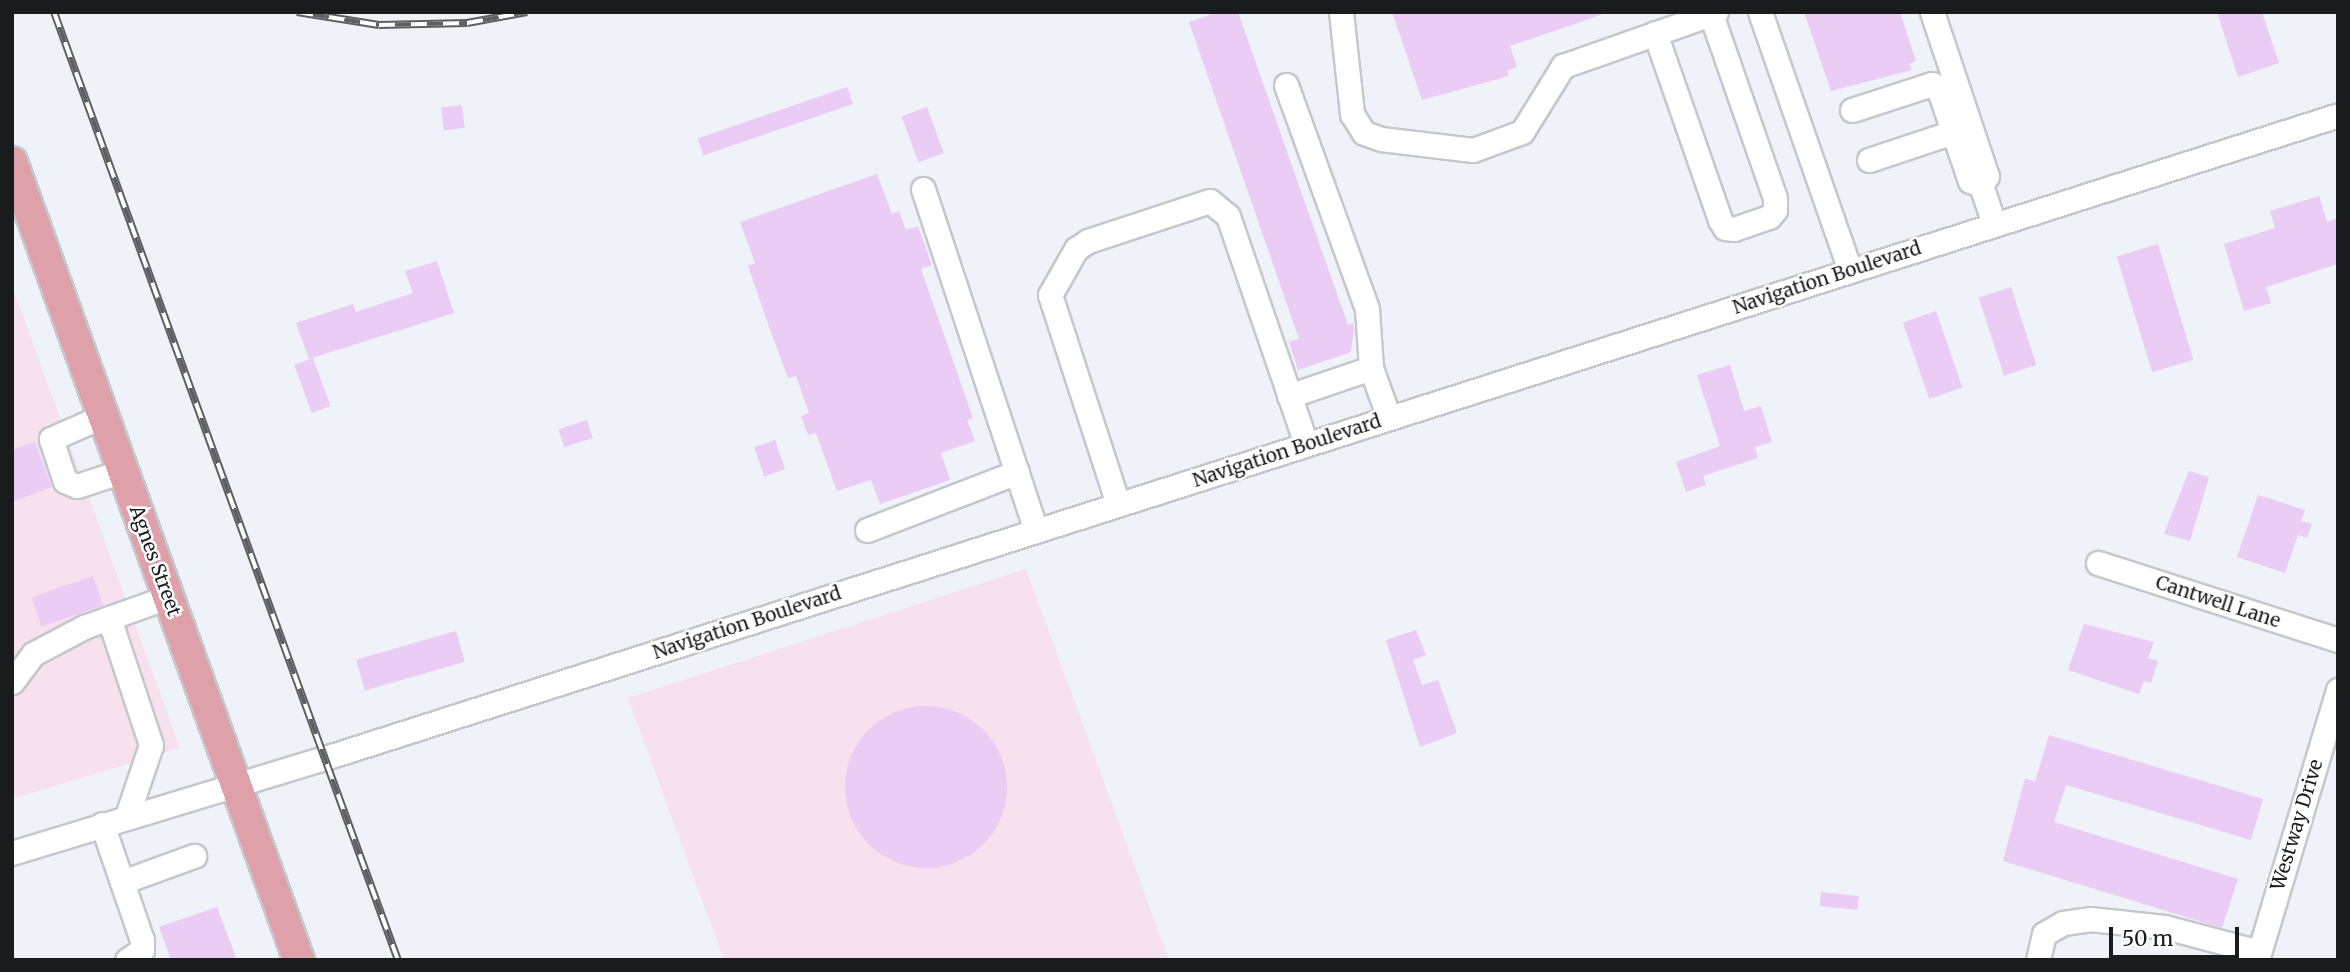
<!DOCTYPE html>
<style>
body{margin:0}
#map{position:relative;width:2350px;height:972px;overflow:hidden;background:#eff2f8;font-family:Merriweather,serif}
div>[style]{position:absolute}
.industrial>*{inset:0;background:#f7e1ee}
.building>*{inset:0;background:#eaccf5;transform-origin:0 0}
.round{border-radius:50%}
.roads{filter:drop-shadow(2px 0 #c5c7cd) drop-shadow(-2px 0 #c5c7cd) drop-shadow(0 2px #c5c7cd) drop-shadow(0 -2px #c5c7cd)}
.minor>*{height:23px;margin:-11.5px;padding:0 11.5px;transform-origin:11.5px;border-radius:11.5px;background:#fff}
.major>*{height:30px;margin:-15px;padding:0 15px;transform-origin:15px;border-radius:15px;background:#dfa1a9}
.rail>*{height:8px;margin-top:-4px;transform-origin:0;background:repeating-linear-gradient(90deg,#fff 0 16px,#5e5f63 0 32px);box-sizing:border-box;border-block:2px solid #5e5f63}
span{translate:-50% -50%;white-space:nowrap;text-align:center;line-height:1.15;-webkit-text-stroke:5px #fff;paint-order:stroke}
.street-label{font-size:19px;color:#1a1b1d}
.frame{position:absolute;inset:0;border:14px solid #1a1b1d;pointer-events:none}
.scale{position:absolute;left:2109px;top:927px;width:130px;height:32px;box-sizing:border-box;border:4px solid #1a1b1d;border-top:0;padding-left:9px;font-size:21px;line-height:24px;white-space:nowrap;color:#1a1b1d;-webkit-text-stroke:5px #fff;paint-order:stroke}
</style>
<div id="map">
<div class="industrial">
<i style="clip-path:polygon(12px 286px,180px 748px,12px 799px)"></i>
<i style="clip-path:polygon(1026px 569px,1169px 960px,724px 960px,628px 698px)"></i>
</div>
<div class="building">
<i style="clip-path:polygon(1218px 12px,1238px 12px,1348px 325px,1353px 323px,1354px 328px,1351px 352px,1298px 370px,1289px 342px,1299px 339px,1189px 22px)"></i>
<i style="clip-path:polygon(1392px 12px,1600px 12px,1601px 15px,1510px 46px,1517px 67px,1507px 71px,1509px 76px,1422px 100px)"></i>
<i style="clip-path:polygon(1804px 12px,1900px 12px,1916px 61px,1910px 64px,1912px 70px,1831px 91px)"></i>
<i style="clip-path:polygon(2217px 12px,2262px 12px,2279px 63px,2238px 77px)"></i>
<i style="left:847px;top:87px;width:18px;height:158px;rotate:71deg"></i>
<i style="left:462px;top:105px;width:23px;height:21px;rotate:83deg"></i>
<i style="left:927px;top:107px;width:49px;height:27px;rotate:70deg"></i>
<i style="clip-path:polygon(877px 174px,892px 214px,899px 211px,906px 230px,918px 226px,932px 265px,921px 269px,973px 418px,967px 420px,975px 441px,941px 453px,950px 480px,880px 504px,871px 480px,837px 491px,816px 433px,808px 435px,801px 416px,809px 413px,796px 376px,788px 378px,768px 324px,748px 266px,755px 263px,740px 222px)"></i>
<i style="clip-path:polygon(2319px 196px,2327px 222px,2338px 218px,2338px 264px,2266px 287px,2271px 303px,2244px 311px,2224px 244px,2275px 228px,2270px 211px)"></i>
<i style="left:2158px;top:244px;width:121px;height:43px;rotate:73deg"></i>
<i style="clip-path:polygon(437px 261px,454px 313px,309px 359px,296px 323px,353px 304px,356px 312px,413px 293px,405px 271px)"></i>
<i style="left:2011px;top:287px;width:82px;height:34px;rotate:72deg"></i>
<i style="left:1936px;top:311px;width:81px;height:35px;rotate:71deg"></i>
<i style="left:313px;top:358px;width:51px;height:20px;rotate:70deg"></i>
<i style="clip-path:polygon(1730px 365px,1744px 411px,1761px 406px,1772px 442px,1755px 447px,1758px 458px,1703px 476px,1706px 485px,1686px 492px,1676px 462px,1720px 446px,1697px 375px)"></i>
<i style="left:587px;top:420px;width:19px;height:30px;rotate:72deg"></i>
<i style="left:775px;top:440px;width:31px;height:22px;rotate:71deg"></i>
<i style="clip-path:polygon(35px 442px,52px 487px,12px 502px,12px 450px)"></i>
<i style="clip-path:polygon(2189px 471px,2209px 477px,2190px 541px,2164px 534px)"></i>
<i style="clip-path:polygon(2258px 495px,2305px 510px,2301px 521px,2312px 524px,2307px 538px,2298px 535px,2285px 573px,2237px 557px)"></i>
<i style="left:93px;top:576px;width:31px;height:65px;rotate:71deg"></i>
<i style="clip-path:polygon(2084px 624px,2154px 642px,2148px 658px,2158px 661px,2151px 683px,2144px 681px,2139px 694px,2068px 670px)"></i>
<i style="clip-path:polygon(1416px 630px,1426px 655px,1413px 660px,1422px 685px,1438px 680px,1457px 733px,1420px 747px,1386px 640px)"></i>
<i style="left:456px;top:631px;width:32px;height:104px;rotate:74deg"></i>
<i class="round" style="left:845px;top:706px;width:162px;height:162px"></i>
<i style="clip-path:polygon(2049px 735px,2263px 799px,2251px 840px,2066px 785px,2054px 822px,2238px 879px,2222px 928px,2003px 861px,2025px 778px,2035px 782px)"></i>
<i style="left:1821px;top:892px;width:38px;height:14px;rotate:6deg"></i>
<i style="clip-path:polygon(217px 907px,237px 960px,171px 960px,159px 927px)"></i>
</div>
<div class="roads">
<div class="minor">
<i style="left:1341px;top:12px;width:103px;rotate:83.8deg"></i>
<i style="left:1352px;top:114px;width:22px;rotate:58deg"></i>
<i style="left:1364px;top:133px;width:18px;rotate:19deg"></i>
<i style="left:1381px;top:139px;width:93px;rotate:6.8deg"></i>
<i style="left:1473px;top:150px;width:52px;rotate:-20.2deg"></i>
<i style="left:1522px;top:132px;width:78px;rotate:-58.2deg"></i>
<i style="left:1563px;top:66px;width:162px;rotate:-19.4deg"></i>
<i style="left:1760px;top:12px;width:273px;rotate:70.8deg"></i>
<i style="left:1932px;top:12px;width:173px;rotate:71.5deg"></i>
<i style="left:1987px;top:176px;width:11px;rotate:124deg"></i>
<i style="left:1981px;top:185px;width:41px;rotate:71.6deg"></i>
<i style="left:1655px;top:33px;width:198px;rotate:70.8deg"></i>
<i style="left:1720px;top:220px;width:9px;rotate:58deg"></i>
<i style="left:1725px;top:228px;width:9px;rotate:6deg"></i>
<i style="left:1734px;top:229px;width:37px;rotate:-19deg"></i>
<i style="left:1769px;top:217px;width:9px;rotate:-49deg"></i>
<i style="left:1775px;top:210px;width:12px;rotate:-90deg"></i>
<i style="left:1775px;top:198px;width:195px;rotate:-109.2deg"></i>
<i style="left:1286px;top:85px;width:238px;rotate:70.1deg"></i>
<i style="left:1367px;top:309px;width:59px;rotate:86.1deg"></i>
<i style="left:1371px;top:368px;width:53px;rotate:70.2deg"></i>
<i style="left:1852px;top:110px;width:84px;rotate:-18deg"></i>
<i style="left:1932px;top:84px;width:7px;rotate:27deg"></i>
<i style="left:1938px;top:87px;width:99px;rotate:71.2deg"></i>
<i style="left:1970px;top:181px;width:12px;rotate:20deg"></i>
<i style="left:1869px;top:160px;width:89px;rotate:-18.4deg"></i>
<i style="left:923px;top:189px;width:359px;rotate:71.7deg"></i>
<i style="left:1289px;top:396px;width:87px;rotate:-18.9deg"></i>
<i style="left:103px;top:416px;width:57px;rotate:156.1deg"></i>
<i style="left:51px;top:439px;width:44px;rotate:71.6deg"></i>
<i style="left:65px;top:481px;width:13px;rotate:23deg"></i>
<i style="left:77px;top:486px;width:48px;rotate:-18.1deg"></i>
<i style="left:1118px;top:504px;width:220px;rotate:-108deg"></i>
<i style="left:1050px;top:295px;width:53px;rotate:-60.5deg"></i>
<i style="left:1076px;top:249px;width:14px;rotate:-34deg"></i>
<i style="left:1088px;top:241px;width:128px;rotate:-18.2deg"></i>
<i style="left:1210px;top:201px;width:23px;rotate:40deg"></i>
<i style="left:1228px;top:216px;width:241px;rotate:71.1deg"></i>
<i style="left:867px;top:530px;width:161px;rotate:-21.1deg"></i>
<i style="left:2098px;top:563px;width:252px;rotate:17.8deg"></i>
<i style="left:109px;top:618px;width:134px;rotate:71.7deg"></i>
<i style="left:151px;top:745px;width:75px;rotate:108.7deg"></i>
<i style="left:12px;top:682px;width:35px;rotate:-53deg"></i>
<i style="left:33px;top:654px;width:58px;rotate:-27.9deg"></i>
<i style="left:84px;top:627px;width:89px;rotate:-19.7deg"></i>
<i style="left:102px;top:824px;width:61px;rotate:71deg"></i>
<i style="left:122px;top:882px;width:77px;rotate:-19.9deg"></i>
<i style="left:12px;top:853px;width:327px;rotate:-16.9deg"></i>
<i style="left:325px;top:758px;width:2113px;rotate:-17.71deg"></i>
<i style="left:122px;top:882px;width:61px;rotate:71deg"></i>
<i style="left:142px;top:940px;width:10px;rotate:90deg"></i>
<i style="left:142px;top:950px;width:18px;rotate:146deg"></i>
<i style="left:2038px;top:960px;width:27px;rotate:-77deg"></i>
<i style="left:2044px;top:934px;width:22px;rotate:-30deg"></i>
<i style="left:2063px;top:923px;width:27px;rotate:-8deg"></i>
<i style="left:2090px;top:919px;width:75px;rotate:6.1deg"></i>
<i style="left:2165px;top:927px;width:97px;rotate:14.9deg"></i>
<i style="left:2257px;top:960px;width:282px;rotate:-73.3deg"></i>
</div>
<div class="major">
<i style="left:12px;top:162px;width:848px;rotate:70.22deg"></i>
</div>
</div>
<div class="rail">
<i style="left:54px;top:12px;width:1008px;rotate:70.06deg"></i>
<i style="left:297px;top:12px;width:83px;rotate:9deg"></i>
<i style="left:379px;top:25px;width:88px;rotate:-1.3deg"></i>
<i style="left:467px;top:23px;width:61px;rotate:-10.4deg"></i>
</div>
<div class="street-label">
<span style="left:1827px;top:278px;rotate:-18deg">Navigation Boulevard</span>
<span style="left:1287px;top:451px;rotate:-18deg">Navigation Boulevard</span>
<span style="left:155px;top:561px;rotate:70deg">Agnes Street</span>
<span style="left:2218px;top:602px;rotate:18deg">Cantwell Lane</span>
<span style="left:747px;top:623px;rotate:-18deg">Navigation Boulevard</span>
<span style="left:2297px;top:825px;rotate:-73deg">Westway Drive</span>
</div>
<div class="frame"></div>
<div class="scale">50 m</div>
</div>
